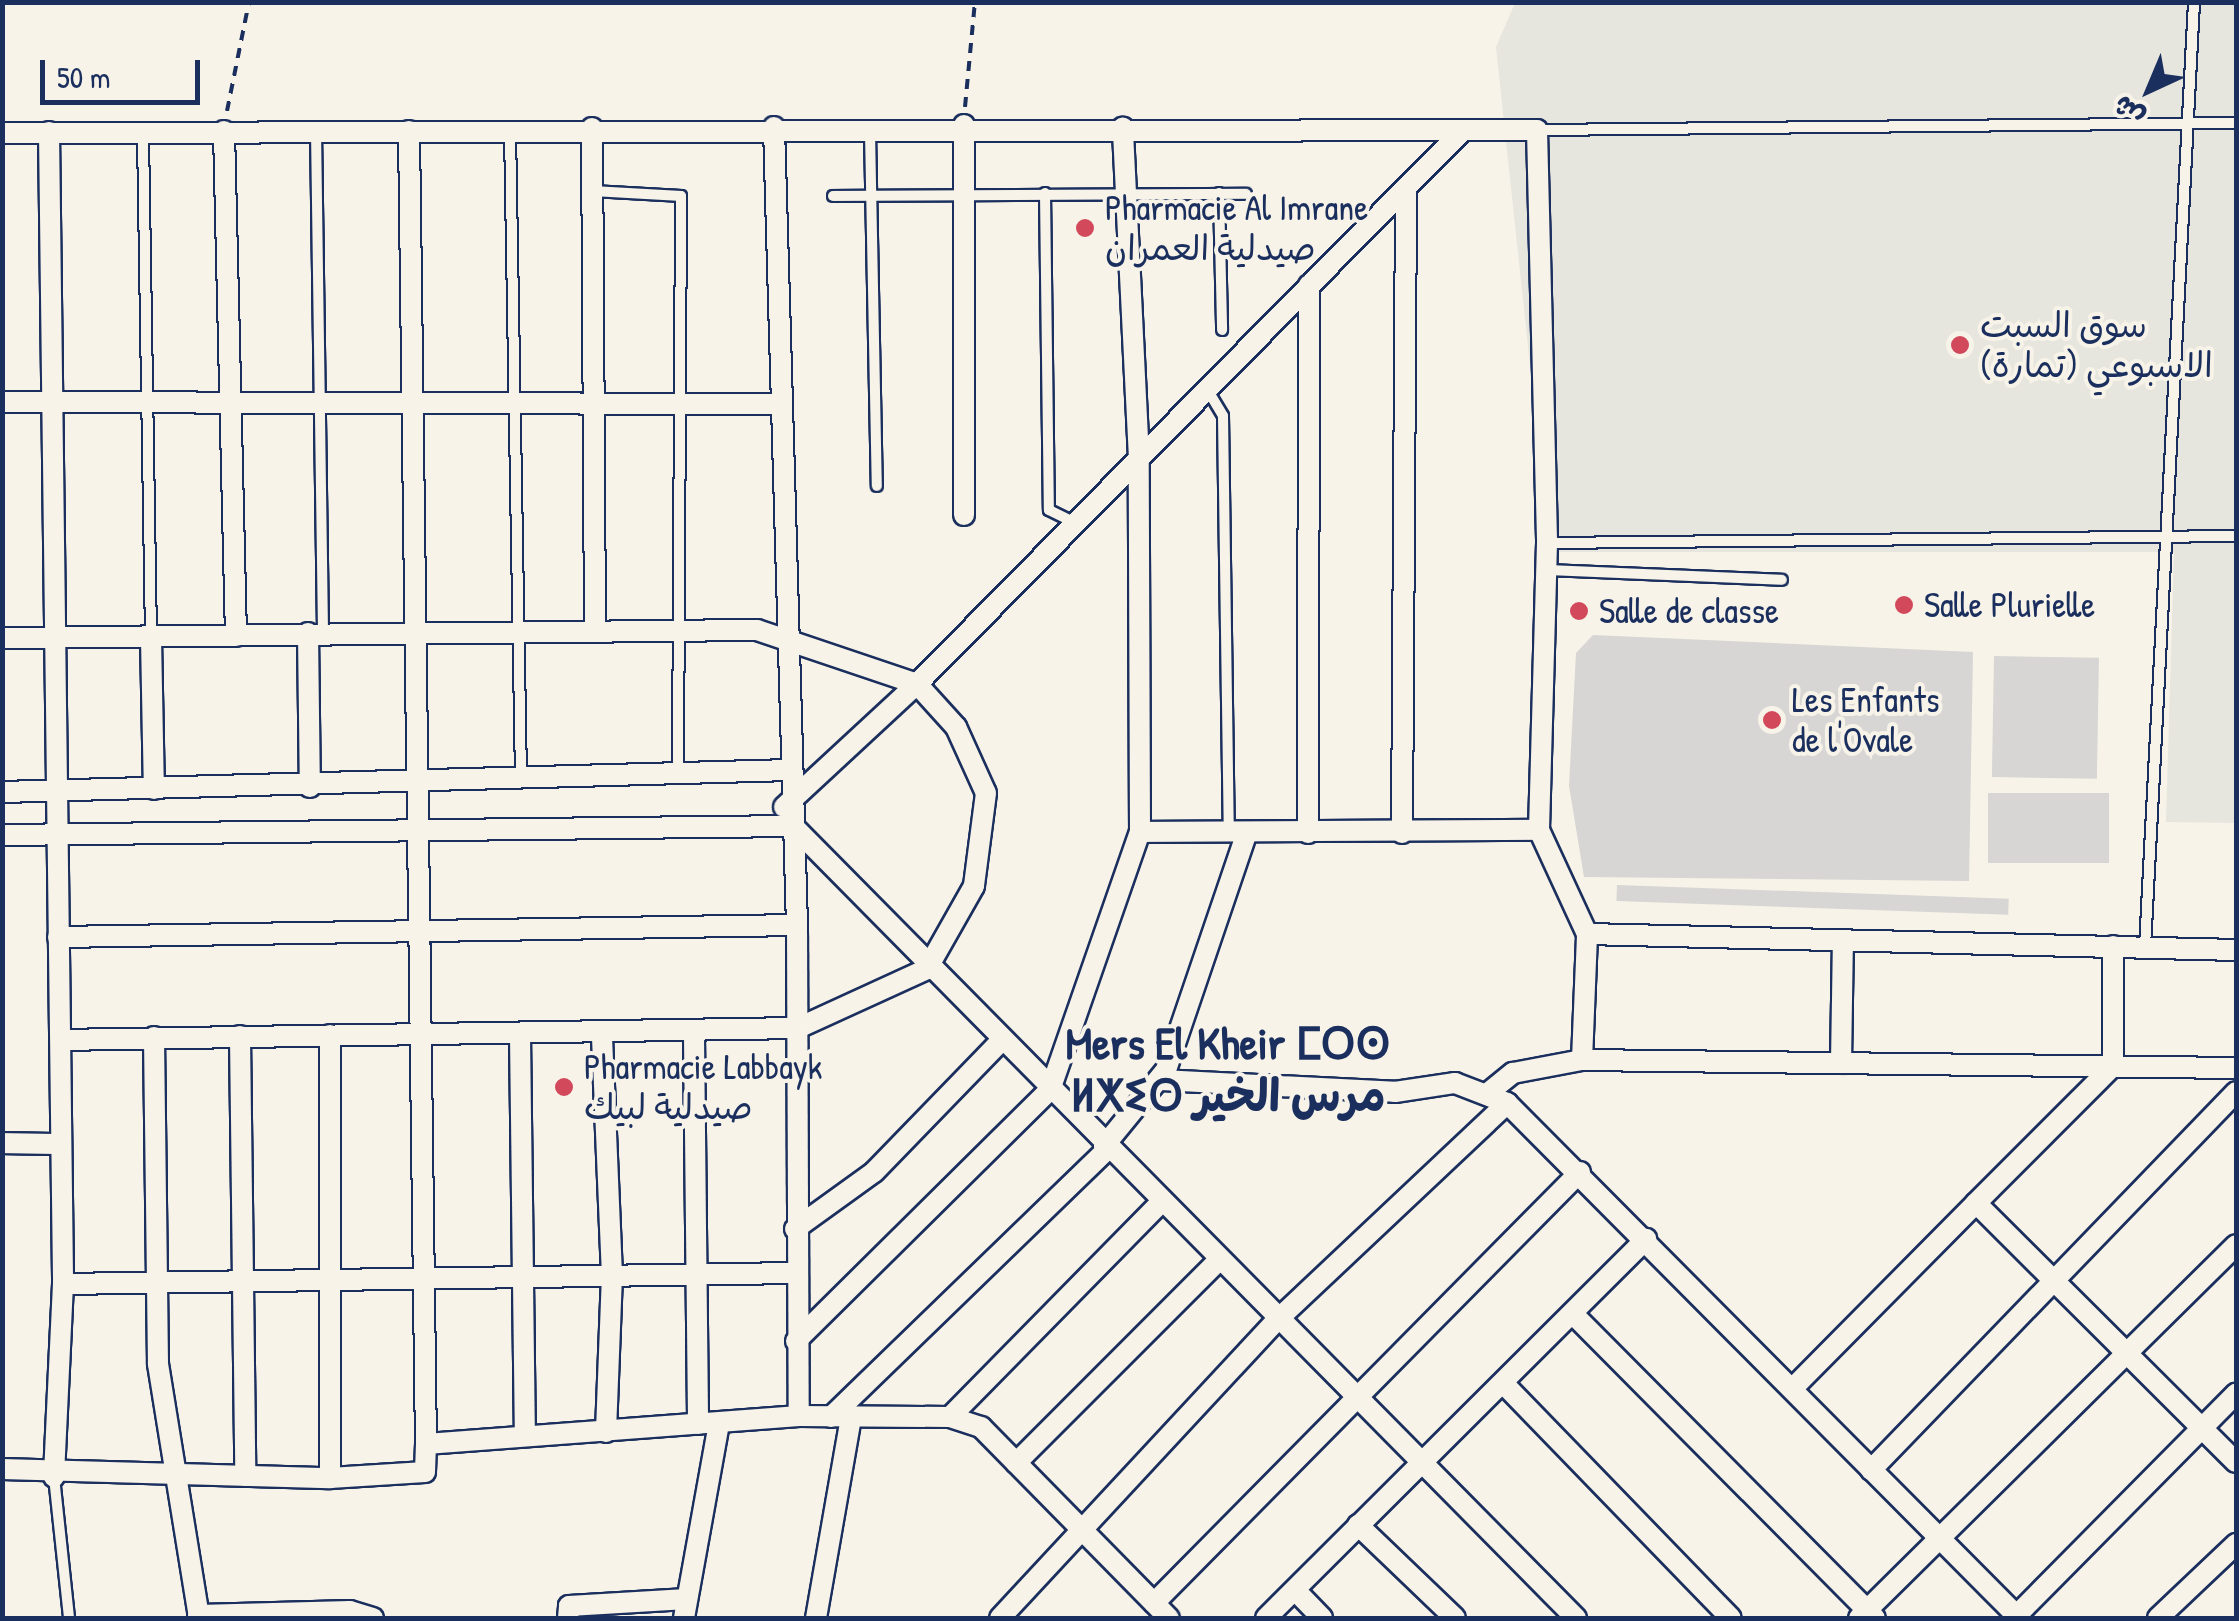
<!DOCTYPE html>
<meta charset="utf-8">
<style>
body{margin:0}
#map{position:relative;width:2239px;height:1621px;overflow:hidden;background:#f7f3e8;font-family:"Patrick Hand","Playpen Sans Arabic","Noto Sans Tifinagh",sans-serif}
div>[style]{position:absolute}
.built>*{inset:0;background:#e6e5de}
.green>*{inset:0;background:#d7d6d4;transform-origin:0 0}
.path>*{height:4px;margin-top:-2px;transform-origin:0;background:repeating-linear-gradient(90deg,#1b2f5e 0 10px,transparent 0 18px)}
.roads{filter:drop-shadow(2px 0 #1b2f5e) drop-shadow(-2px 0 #1b2f5e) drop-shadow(0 2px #1b2f5e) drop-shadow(0 -2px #1b2f5e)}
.lane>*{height:10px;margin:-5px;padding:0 5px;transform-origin:5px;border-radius:5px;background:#f7f3e8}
.street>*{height:20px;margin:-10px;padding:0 10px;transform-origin:10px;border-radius:10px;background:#f7f3e8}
.dots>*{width:28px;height:28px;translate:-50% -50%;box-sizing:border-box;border:5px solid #f7f3e8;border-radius:50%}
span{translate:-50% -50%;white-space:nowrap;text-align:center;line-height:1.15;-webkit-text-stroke:8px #f7f3e8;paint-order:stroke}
.poi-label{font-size:35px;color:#1b2f5e}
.left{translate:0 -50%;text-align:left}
.district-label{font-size:45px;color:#1b2f5e;font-weight:700}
.frame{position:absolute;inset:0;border:5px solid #1b2f5e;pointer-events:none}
.north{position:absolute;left:2099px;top:40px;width:100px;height:100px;-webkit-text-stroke:8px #f7f3e8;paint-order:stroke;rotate:224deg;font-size:28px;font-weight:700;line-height:40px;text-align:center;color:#1b2f5e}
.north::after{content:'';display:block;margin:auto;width:35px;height:45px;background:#1b2f5e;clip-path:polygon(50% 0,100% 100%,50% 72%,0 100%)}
.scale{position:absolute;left:40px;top:60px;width:160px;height:45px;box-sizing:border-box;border:5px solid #1b2f5e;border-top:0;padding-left:12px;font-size:30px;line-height:35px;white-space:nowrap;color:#1b2f5e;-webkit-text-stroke:8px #f7f3e8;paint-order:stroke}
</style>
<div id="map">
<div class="built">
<i style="clip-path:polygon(1515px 3px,2236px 3px,2236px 823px,2166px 822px,2174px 552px,1550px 552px,1496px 47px)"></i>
</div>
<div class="green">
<i style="clip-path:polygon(1593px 635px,1973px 652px,1969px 881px,1584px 877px,1569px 786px,1576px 653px)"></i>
<i style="left:1994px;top:656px;width:105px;height:121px;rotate:1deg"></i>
<i style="left:1988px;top:793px;width:121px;height:70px"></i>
<i style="left:1617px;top:885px;width:392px;height:16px;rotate:2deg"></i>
</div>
<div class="path">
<i style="left:965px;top:107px;width:105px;rotate:-84.6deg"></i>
<i style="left:227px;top:111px;width:111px;rotate:-78.6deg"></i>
</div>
<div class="roads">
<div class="lane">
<i style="left:510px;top:129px;width:648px;rotate:89.03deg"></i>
<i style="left:316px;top:130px;width:503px;rotate:89.2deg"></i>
<i style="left:1538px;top:130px;width:698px;rotate:-0.57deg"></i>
<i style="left:870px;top:132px;width:354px;rotate:88.9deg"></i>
<i style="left:143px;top:134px;width:503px;rotate:89.09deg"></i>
<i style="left:593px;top:191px;width:88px;rotate:3.3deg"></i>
<i style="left:681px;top:196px;width:578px;rotate:90.3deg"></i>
<i style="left:1045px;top:193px;width:317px;rotate:89.3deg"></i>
<i style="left:1049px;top:510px;width:30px;rotate:26deg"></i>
<i style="left:1219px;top:193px;width:137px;rotate:88.7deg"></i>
<i style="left:833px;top:196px;width:413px;rotate:-0.3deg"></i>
<i style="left:1207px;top:389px;width:31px;rotate:59deg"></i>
<i style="left:1223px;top:416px;width:415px;rotate:89.2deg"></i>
<i style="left:1547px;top:543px;width:689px;rotate:-0.58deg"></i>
<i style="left:1547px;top:570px;width:235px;rotate:2.4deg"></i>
<i style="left:2145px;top:947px;width:946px;rotate:-87.03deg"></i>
<i style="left:54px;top:1477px;width:142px;rotate:83.9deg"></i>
</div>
<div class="street">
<i style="left:964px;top:125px;width:390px;rotate:90deg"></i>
<i style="left:774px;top:127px;width:798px;rotate:88.35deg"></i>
<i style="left:797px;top:925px;width:491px;rotate:89.8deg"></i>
<i style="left:592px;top:128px;width:500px;rotate:89.66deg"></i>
<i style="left:224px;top:131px;width:505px;rotate:88.64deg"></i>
<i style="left:409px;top:131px;width:1313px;rotate:89.26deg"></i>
<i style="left:49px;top:132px;width:1152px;rotate:89.3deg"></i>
<i style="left:63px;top:1284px;width:193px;rotate:92.7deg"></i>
<i style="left:2px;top:133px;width:1535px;rotate:-0.11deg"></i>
<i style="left:1537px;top:130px;width:413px;rotate:88.6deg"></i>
<i style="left:1547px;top:543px;width:287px;rotate:91.6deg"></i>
<i style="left:1539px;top:830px;width:115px;rotate:65.2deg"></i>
<i style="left:1587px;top:934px;width:649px;rotate:1.41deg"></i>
<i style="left:2px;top:402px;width:774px;rotate:0.15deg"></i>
<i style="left:308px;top:633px;width:154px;rotate:89.3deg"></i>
<i style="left:2px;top:638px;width:755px;rotate:-0.61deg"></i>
<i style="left:757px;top:630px;width:169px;rotate:18.6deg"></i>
<i style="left:917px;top:684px;width:58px;rotate:47.8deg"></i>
<i style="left:956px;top:727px;width:72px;rotate:65.6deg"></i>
<i style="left:986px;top:793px;width:94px;rotate:97.4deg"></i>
<i style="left:974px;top:886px;width:95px;rotate:119.5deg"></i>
<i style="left:927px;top:969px;width:142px;rotate:155.4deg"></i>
<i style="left:798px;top:1028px;width:736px;rotate:179.07deg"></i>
<i style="left:151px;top:638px;width:151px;rotate:88.9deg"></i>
<i style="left:2px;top:792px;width:787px;rotate:-1.6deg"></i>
<i style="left:784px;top:807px;width:181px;rotate:-42.8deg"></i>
<i style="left:917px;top:684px;width:776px;rotate:-45.42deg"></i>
<i style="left:1140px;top:832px;width:399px;rotate:-0.3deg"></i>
<i style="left:1308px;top:833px;width:548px;rotate:-89.9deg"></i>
<i style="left:1402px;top:833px;width:645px;rotate:-89.64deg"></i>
<i style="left:2px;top:835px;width:791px;rotate:-0.65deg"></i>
<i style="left:793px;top:826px;width:1114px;rotate:45.33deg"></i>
<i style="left:58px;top:937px;width:739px;rotate:-0.93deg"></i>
<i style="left:330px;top:1035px;width:443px;rotate:90deg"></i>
<i style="left:520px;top:1035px;width:401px;rotate:89.3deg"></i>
<i style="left:240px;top:1036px;width:440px;rotate:89.3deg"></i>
<i style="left:694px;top:1036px;width:388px;rotate:89.4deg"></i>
<i style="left:154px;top:1037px;width:327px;rotate:89.3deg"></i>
<i style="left:158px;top:1364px;width:257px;rotate:80.8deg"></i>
<i style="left:602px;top:1037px;width:238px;rotate:87.6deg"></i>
<i style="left:612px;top:1275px;width:157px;rotate:92.2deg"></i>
<i style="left:1582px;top:1060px;width:126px;rotate:-87.7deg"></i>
<i style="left:1841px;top:1063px;width:122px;rotate:-89.1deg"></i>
<i style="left:1161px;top:1080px;width:234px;rotate:2.9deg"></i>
<i style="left:1395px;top:1092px;width:61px;rotate:-8.5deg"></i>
<i style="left:1455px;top:1083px;width:56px;rotate:21deg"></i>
<i style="left:1507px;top:1103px;width:726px;rotate:45.17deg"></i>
<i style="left:1488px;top:1093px;width:32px;rotate:-39deg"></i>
<i style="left:1513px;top:1073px;width:70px;rotate:-10.7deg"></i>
<i style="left:1582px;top:1060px;width:654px;rotate:0.7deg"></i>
<i style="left:2px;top:1143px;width:58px;rotate:1deg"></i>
<i style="left:1104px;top:1146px;width:98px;rotate:-50.8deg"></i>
<i style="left:1166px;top:1070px;width:251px;rotate:-71.2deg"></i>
<i style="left:1976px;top:1203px;width:194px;rotate:-45deg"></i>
<i style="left:2113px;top:1066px;width:120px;rotate:-90deg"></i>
<i style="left:795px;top:1229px;width:97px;rotate:-35.8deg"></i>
<i style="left:874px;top:1172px;width:182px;rotate:-45.9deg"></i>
<i style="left:63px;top:1284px;width:730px;rotate:-0.86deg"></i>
<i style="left:1574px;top:1315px;width:427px;rotate:45.2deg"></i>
<i style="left:796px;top:1341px;width:357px;rotate:-44.7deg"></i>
<i style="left:1050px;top:1090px;width:273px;rotate:-70.8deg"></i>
<i style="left:1140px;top:832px;width:373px;rotate:-90.2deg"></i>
<i style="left:1139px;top:459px;width:332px;rotate:-92.8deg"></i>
<i style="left:1503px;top:1383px;width:327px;rotate:45.9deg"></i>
<i style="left:1793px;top:1388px;width:260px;rotate:-45.3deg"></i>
<i style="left:1976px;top:1203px;width:367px;rotate:44.9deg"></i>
<i style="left:831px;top:1417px;width:385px;rotate:-44.1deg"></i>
<i style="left:950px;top:1417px;width:300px;rotate:-45.5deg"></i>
<i style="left:1016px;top:1463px;width:284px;rotate:-45deg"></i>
<i style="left:2px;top:1469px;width:328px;rotate:1.6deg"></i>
<i style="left:330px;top:1478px;width:95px;rotate:-3.6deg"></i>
<i style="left:425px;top:1472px;width:28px;rotate:-88deg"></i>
<i style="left:426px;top:1444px;width:374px;rotate:-4.3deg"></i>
<i style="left:799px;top:1416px;width:151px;rotate:0.4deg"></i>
<i style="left:950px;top:1417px;width:33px;rotate:18deg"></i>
<i style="left:981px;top:1427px;width:268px;rotate:45.5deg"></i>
<i style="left:1871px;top:1470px;width:525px;rotate:-46deg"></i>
<i style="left:1358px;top:1525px;width:134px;rotate:43.8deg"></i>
<i style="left:1295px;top:1590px;width:39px;rotate:46deg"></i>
<i style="left:1154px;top:1603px;width:606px;rotate:-45.33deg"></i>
<i style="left:198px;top:1615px;width:152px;rotate:-1.5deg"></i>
<i style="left:350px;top:1611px;width:24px;rotate:17deg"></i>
<i style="left:2016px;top:1616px;width:313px;rotate:-45.3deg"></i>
<i style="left:568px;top:1618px;width:12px;rotate:-85deg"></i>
<i style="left:569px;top:1606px;width:118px;rotate:-3.4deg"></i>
<i style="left:684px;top:1618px;width:198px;rotate:-79.8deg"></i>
<i style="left:816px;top:1618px;width:204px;rotate:-80.1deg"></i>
<i style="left:1000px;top:1618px;width:404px;rotate:-47.1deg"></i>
<i style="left:1275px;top:1322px;width:319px;rotate:-43.3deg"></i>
<i style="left:1266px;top:1618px;width:537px;rotate:-44.92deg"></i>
<i style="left:1859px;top:1618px;width:530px;rotate:-44.69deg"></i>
<i style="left:2158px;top:1618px;width:108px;rotate:-43.5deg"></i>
</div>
</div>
<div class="dots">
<i style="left:1085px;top:228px;background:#d1495b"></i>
<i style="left:1960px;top:345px;background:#d1495b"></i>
<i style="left:1904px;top:605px;background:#d1495b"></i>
<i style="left:1579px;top:611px;background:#d1495b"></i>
<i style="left:1772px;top:720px;background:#d1495b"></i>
<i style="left:564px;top:1087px;background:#d1495b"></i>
</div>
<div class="poi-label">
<span class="left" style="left:1105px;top:228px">Pharmacie Al Imrane<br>صيدلية العمران</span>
<span class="left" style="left:1980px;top:345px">سوق السبت<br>الاسبوعي (تمارة)</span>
<span class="left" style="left:1924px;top:605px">Salle Plurielle</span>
<span class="left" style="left:1599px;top:611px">Salle de classe</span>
<span class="left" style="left:1792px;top:720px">Les Enfants<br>de l'Ovale</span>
<span class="left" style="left:584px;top:1087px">Pharmacie Labbayk<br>صيدلية لبيك</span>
</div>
<div class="district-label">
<span style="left:1228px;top:1069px">Mers El Kheir ⵎⵔⵙ<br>ⵍⵅⵉⵔ مرس الخير</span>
</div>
<div class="frame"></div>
<div class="north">ش</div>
<div class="scale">50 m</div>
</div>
